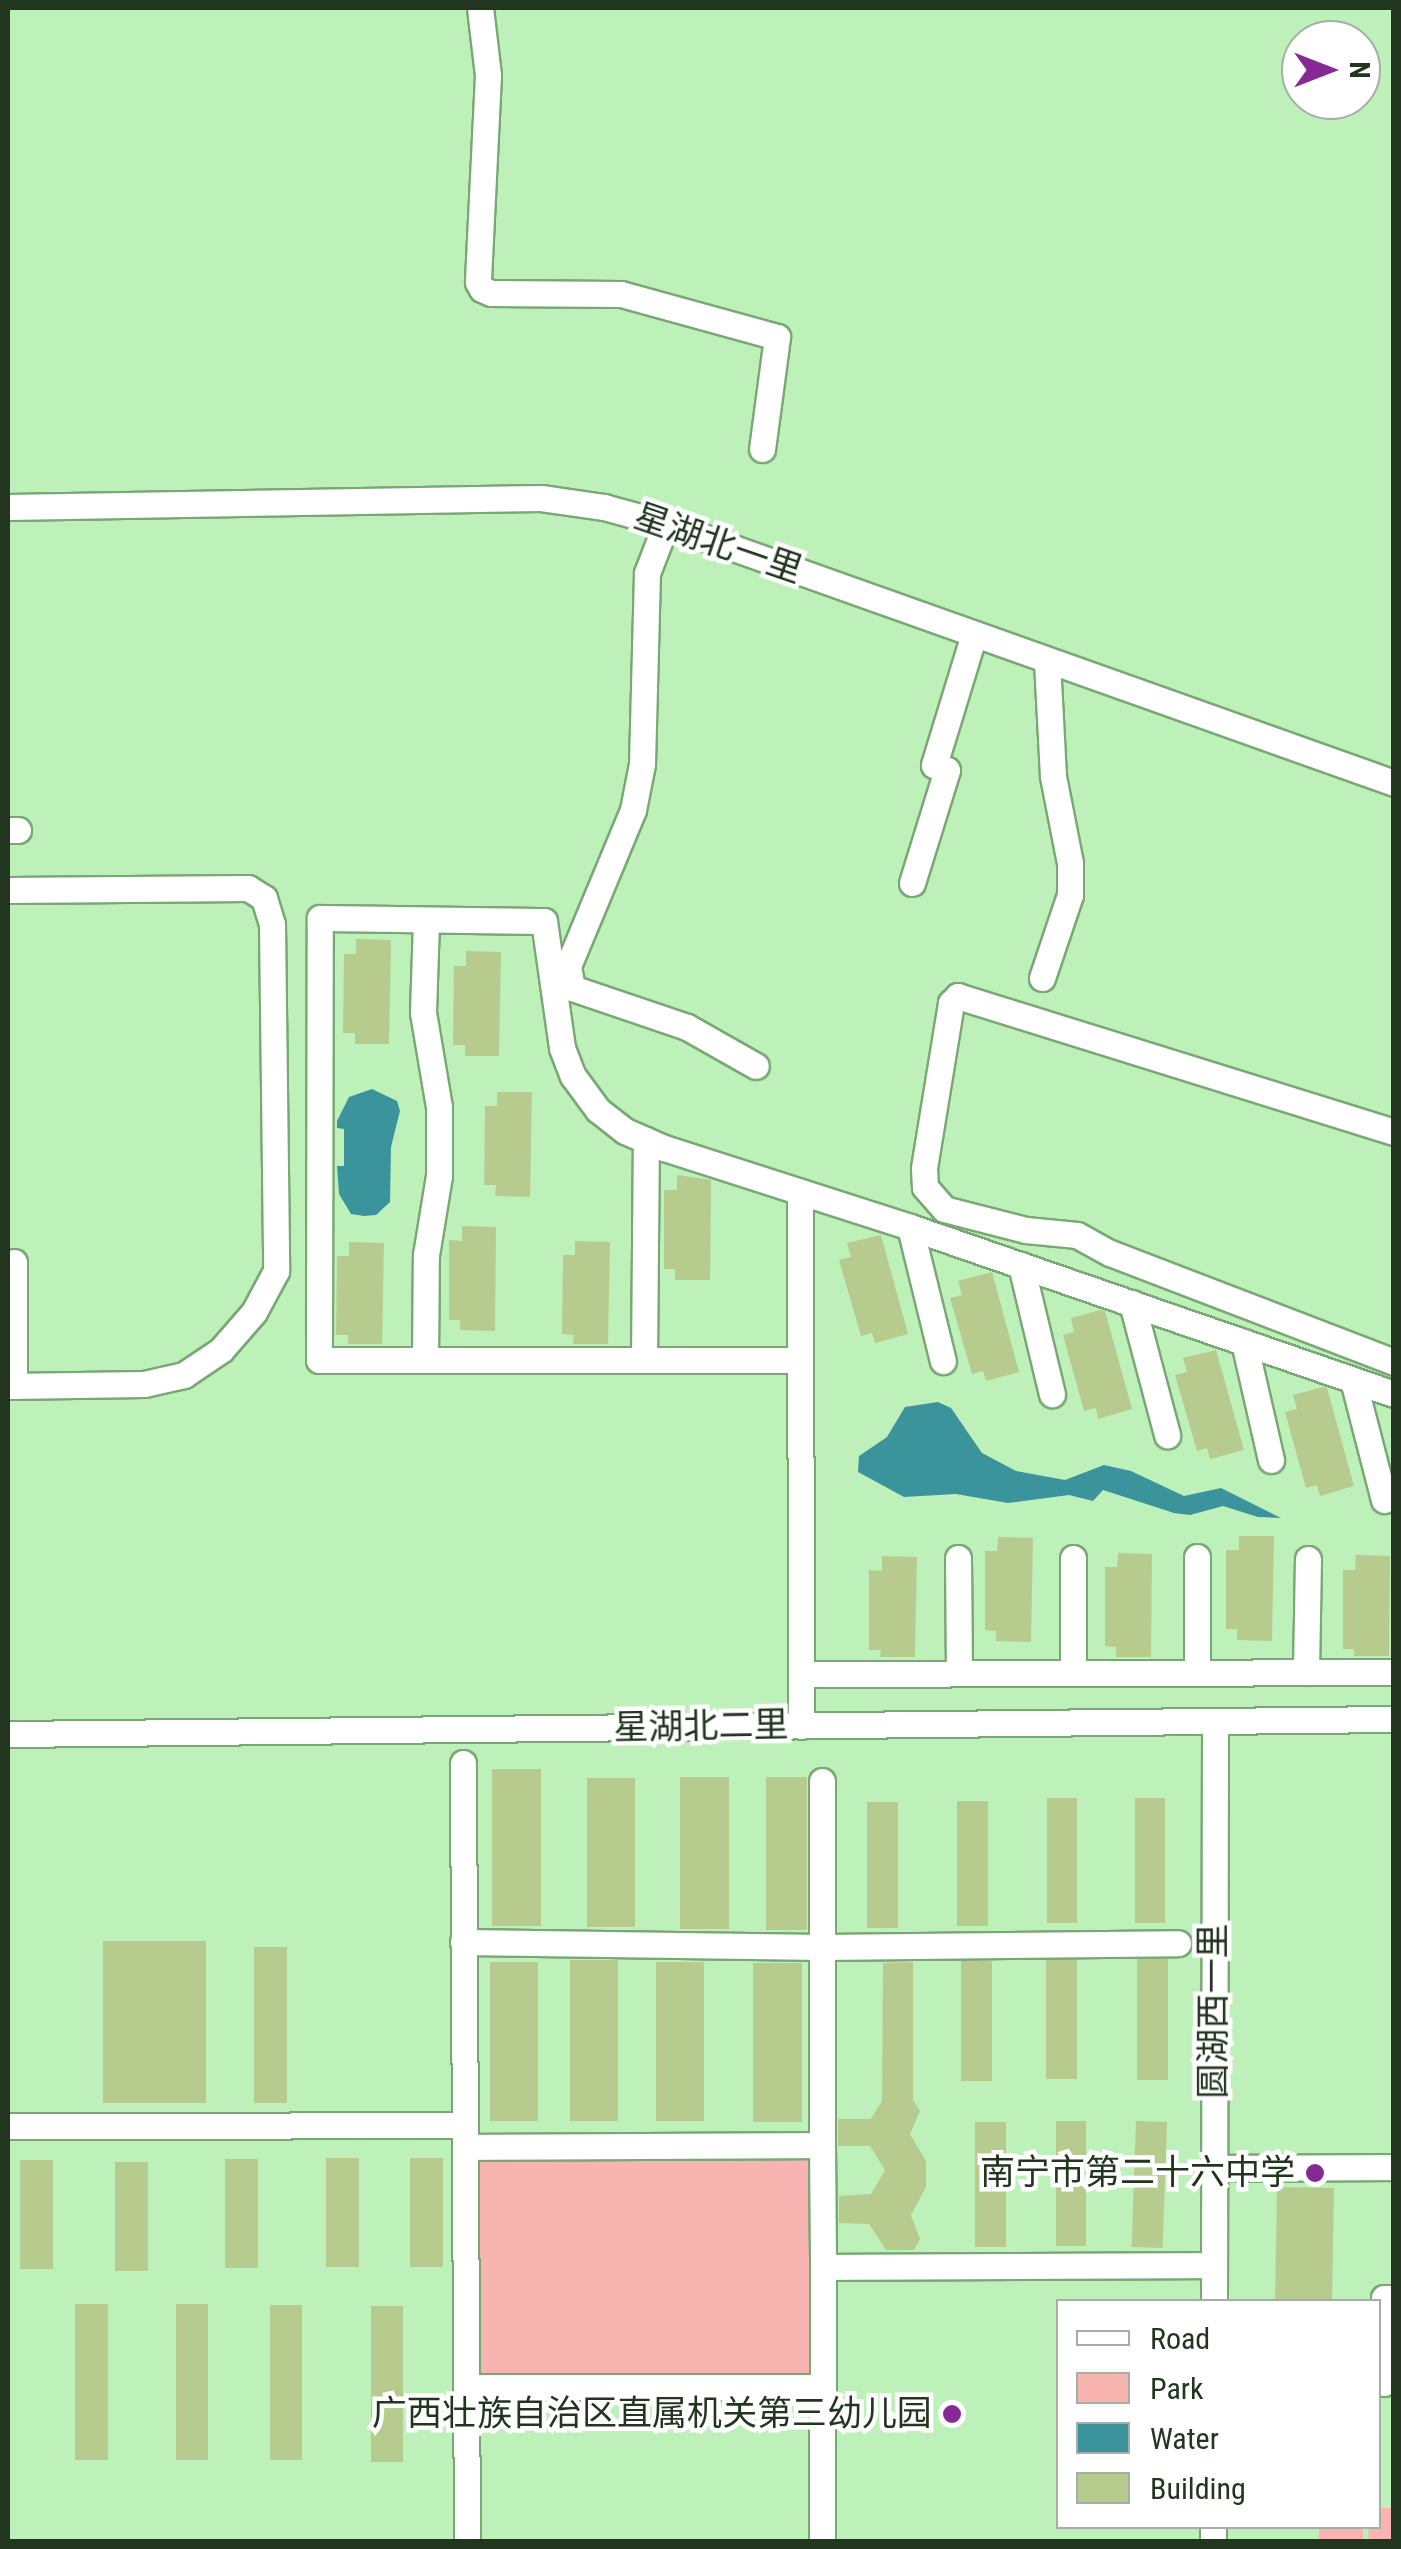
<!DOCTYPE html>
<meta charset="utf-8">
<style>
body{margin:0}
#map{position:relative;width:1401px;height:2549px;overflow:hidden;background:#bef0b9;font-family:"Roboto Condensed","Noto Sans SC",sans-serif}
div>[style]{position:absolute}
.green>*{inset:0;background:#f7b4b1;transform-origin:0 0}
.water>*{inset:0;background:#3b949b}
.building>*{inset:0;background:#b8cb8f;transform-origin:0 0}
.roads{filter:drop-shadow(2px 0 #79a874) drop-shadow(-2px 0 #79a874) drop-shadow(0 2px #79a874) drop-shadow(0 -2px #79a874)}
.minor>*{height:25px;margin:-12.5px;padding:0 12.5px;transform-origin:12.5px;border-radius:12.5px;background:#fff}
.dots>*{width:28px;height:28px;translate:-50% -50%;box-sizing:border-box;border:5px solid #fff;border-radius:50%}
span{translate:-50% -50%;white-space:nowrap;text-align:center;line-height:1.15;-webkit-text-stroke:9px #fff;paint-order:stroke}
.street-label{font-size:35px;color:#21351f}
.poi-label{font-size:35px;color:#21351f}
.right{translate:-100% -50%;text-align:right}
.frame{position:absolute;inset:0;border:10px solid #21351f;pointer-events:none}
.legend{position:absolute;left:1056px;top:2299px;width:325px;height:230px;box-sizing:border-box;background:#fff;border:2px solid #a6aea5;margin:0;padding:12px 18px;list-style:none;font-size:30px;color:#21351f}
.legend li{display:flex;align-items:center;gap:20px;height:50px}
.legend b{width:50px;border:2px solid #a6aea5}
.north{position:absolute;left:1281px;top:20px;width:100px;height:100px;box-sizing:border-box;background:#fff;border:2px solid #a6aea5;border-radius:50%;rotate:90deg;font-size:28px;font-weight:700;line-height:40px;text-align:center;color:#21351f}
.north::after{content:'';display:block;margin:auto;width:35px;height:45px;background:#872994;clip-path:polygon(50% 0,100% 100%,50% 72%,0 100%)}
</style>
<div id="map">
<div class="green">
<i style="left:812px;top:2156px;width:219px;height:333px;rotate:90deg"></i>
<i style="clip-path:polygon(1379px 2508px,1393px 2508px,1393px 2541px,1369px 2541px,1368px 2527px,1378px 2526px)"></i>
<i style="left:1319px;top:2527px;width:44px;height:14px"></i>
</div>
<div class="water">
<i style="clip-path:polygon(372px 1089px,397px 1101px,400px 1111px,391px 1147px,390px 1202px,376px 1215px,364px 1216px,351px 1214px,339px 1194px,337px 1166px,344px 1166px,344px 1129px,337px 1128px,337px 1121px,349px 1097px)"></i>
<i style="clip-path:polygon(938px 1402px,951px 1408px,982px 1453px,1016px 1471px,1065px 1480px,1104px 1465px,1131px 1471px,1184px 1496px,1221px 1488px,1281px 1518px,1258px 1517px,1223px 1506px,1190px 1515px,1174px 1513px,1103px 1490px,1093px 1501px,1069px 1495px,1008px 1503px,956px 1494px,904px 1497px,858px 1472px,859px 1456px,887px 1437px,905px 1407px)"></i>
</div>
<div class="building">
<i style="clip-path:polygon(356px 939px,391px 940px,389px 1044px,355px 1044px,355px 1033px,343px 1033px,344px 954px,356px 954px)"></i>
<i style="clip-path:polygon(466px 951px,501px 952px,499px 1056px,465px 1056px,465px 1045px,453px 1045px,454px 966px,466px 966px)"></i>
<i style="clip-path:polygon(497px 1092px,532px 1092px,530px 1197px,495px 1196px,496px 1185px,484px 1185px,485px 1106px,497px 1106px)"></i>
<i style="clip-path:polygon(677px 1175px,711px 1180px,710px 1280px,675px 1280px,675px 1269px,664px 1269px,664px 1190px,677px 1190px)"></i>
<i style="clip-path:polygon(462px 1226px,496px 1227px,495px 1331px,460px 1330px,460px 1320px,449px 1320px,449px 1240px,462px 1241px)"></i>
<i style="clip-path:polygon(881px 1235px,908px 1334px,875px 1343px,872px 1333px,861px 1336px,839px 1260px,851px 1257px,847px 1243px)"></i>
<i style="clip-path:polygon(575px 1241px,610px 1242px,608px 1344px,573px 1344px,574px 1335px,562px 1334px,563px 1255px,575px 1255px)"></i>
<i style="clip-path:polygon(349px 1242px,384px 1243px,382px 1344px,348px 1344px,348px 1335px,336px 1335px,337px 1256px,349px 1256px)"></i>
<i style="clip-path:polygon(992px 1272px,1019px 1372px,986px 1381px,983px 1371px,972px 1374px,950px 1298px,962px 1295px,958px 1281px)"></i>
<i style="clip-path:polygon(1100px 1310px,1105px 1311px,1132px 1409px,1098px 1419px,1096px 1408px,1084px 1411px,1063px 1335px,1074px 1332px,1071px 1318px)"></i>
<i style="clip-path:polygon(1216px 1350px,1244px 1450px,1210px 1459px,1207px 1448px,1197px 1451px,1175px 1375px,1187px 1372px,1183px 1358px)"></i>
<i style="clip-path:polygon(1323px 1387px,1327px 1388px,1354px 1486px,1320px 1496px,1317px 1485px,1306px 1488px,1285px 1412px,1297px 1409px,1293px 1395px)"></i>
<i style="clip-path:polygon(1239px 1536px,1274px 1536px,1272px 1641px,1237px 1640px,1237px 1629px,1226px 1629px,1226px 1550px,1239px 1550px)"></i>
<i style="clip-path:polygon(998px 1537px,1033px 1538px,1031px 1642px,996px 1641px,996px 1631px,985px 1630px,985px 1551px,997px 1551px)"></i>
<i style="clip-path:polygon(1118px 1553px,1152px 1554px,1151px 1657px,1116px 1657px,1116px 1647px,1105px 1646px,1105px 1567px,1117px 1567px)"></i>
<i style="clip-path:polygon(1356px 1555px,1390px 1556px,1389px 1656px,1354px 1656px,1354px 1649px,1343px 1649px,1343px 1570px,1355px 1570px)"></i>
<i style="clip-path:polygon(882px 1556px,917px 1557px,915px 1657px,880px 1657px,881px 1650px,869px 1650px,869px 1570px,882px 1571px)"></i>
<i style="left:492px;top:1769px;width:49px;height:157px"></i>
<i style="left:680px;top:1777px;width:49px;height:152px"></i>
<i style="left:766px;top:1777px;width:41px;height:153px"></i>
<i style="left:587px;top:1778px;width:48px;height:149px"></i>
<i style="left:1047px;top:1798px;width:30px;height:125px"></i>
<i style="left:1135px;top:1798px;width:30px;height:125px"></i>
<i style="left:957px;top:1801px;width:31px;height:125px"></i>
<i style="left:867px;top:1802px;width:31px;height:126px"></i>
<i style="left:103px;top:1941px;width:103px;height:162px"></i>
<i style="left:254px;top:1947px;width:33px;height:156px"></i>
<i style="left:1168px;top:1959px;width:121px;height:31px;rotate:90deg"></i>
<i style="left:618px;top:1960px;width:161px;height:48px;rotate:90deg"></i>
<i style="left:1077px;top:1960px;width:119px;height:31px;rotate:90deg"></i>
<i style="left:992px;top:1961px;width:120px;height:31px;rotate:90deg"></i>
<i style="left:490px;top:1962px;width:48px;height:159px"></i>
<i style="left:656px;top:1962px;width:48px;height:159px"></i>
<i style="clip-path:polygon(913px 1962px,913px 2100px,920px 2111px,910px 2134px,926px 2161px,926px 2187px,911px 2215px,920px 2239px,914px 2250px,886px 2250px,869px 2224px,839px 2223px,839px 2196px,871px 2194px,885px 2170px,870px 2146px,838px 2146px,838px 2119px,871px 2119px,882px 2101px,883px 1963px)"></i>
<i style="left:753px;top:1963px;width:49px;height:159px"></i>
<i style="left:1056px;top:2121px;width:30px;height:125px"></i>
<i style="left:1136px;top:2121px;width:31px;height:126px;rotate:2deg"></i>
<i style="left:975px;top:2122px;width:31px;height:125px"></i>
<i style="left:326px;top:2158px;width:33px;height:109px"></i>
<i style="left:410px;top:2158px;width:33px;height:109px"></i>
<i style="left:225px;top:2159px;width:33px;height:109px"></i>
<i style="left:20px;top:2160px;width:33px;height:109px"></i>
<i style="left:115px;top:2162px;width:33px;height:109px"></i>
<i style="left:1277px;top:2187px;width:57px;height:115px;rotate:1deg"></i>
<i style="left:75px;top:2304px;width:33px;height:156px"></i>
<i style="left:176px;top:2304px;width:32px;height:156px"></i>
<i style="left:270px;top:2305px;width:32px;height:155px"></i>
<i style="left:371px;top:2306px;width:32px;height:156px"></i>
</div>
<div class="roads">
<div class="minor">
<i style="left:480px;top:8px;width:67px;rotate:83.2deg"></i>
<i style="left:488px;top:75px;width:207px;rotate:92.8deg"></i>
<i style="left:478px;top:282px;width:8px;rotate:60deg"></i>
<i style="left:482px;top:289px;width:10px;rotate:24deg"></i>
<i style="left:491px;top:293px;width:130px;rotate:0.4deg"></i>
<i style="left:621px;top:294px;width:162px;rotate:15.4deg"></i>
<i style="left:777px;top:337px;width:113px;rotate:97.6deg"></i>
<i style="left:8px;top:507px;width:533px;rotate:-0.97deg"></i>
<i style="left:541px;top:498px;width:64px;rotate:8.1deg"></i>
<i style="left:604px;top:507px;width:64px;rotate:15.3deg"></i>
<i style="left:666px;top:524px;width:773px;rotate:19.58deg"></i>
<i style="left:666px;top:524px;width:53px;rotate:111.2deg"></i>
<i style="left:647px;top:573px;width:191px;rotate:91.5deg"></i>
<i style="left:642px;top:764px;width:47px;rotate:101.1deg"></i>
<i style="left:633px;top:810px;width:169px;rotate:112.6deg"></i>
<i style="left:568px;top:966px;width:22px;rotate:80deg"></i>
<i style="left:572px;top:988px;width:121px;rotate:18.7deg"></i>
<i style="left:687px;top:1027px;width:79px;rotate:29.5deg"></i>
<i style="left:8px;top:830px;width:10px"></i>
<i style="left:912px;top:883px;width:118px;rotate:-72.8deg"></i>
<i style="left:947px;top:770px;width:14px;rotate:-159deg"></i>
<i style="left:934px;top:765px;width:137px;rotate:-73deg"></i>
<i style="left:8px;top:890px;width:240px;rotate:-0.5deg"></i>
<i style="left:248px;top:888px;width:19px;rotate:32deg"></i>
<i style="left:264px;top:898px;width:27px;rotate:73deg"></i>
<i style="left:272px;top:924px;width:347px;rotate:89.3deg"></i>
<i style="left:276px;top:1271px;width:47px;rotate:118.2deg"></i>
<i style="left:254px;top:1312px;width:50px;rotate:131deg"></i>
<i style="left:221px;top:1350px;width:45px;rotate:146deg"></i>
<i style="left:184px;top:1375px;width:41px;rotate:167.3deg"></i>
<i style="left:144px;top:1384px;width:136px;rotate:179.2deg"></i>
<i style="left:1042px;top:978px;width:88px;rotate:-71.4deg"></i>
<i style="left:1070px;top:895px;width:32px;rotate:-90deg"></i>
<i style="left:1070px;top:863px;width:89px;rotate:-101.1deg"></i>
<i style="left:1053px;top:776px;width:116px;rotate:-93deg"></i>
<i style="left:1394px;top:1132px;width:457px;rotate:-162.7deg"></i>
<i style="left:958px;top:996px;width:10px;rotate:135deg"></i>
<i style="left:951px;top:1003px;width:167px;rotate:99.3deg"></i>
<i style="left:924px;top:1168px;width:19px;rotate:87deg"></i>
<i style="left:925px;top:1187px;width:29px;rotate:49deg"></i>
<i style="left:944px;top:1209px;width:85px;rotate:14.4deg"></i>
<i style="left:1026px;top:1230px;width:51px;rotate:5.6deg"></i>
<i style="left:1077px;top:1235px;width:38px;rotate:29deg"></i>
<i style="left:1110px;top:1253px;width:304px;rotate:21deg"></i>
<i style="left:800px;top:1193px;width:533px;rotate:89.89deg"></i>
<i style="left:910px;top:1227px;width:138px;rotate:76.2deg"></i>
<i style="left:14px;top:1262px;width:124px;rotate:90deg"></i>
<i style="left:1021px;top:1265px;width:133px;rotate:76.5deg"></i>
<i style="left:1132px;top:1303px;width:137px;rotate:75.1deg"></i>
<i style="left:1244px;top:1342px;width:121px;rotate:77.1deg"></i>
<i style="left:425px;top:1360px;width:105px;rotate:-89.5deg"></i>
<i style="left:426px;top:1255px;width:80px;rotate:-80.7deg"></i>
<i style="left:439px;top:1176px;width:69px;rotate:-90deg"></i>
<i style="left:439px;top:1107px;width:96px;rotate:-99.6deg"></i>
<i style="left:423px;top:1012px;width:92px;rotate:-88.1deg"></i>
<i style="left:644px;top:1360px;width:220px;rotate:-89.5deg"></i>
<i style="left:800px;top:1360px;width:481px;rotate:180deg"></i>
<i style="left:319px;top:1360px;width:442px;rotate:-89.9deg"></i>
<i style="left:320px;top:918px;width:224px;rotate:0.8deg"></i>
<i style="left:544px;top:921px;width:128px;rotate:81.9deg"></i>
<i style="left:562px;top:1048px;width:30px;rotate:69deg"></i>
<i style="left:573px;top:1076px;width:42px;rotate:53.7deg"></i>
<i style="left:598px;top:1110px;width:34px;rotate:38deg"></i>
<i style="left:625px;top:1131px;width:43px;rotate:23.6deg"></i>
<i style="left:664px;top:1148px;width:258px;rotate:17.8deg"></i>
<i style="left:910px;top:1227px;width:512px;rotate:19.04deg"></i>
<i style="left:1353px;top:1380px;width:124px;rotate:75.5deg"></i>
<i style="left:1197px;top:1557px;width:116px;rotate:90deg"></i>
<i style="left:958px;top:1558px;width:115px;rotate:89.5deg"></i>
<i style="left:1073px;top:1558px;width:115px;rotate:90deg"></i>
<i style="left:1306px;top:1672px;width:113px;rotate:-89deg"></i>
<i style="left:801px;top:1674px;width:593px;rotate:-0.19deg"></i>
<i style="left:8px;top:1734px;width:1386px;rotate:-0.62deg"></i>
<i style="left:463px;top:1763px;width:779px;rotate:89.71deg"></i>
<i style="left:463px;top:1942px;width:359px;rotate:0.8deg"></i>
<i style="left:822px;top:1947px;width:356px;rotate:-0.6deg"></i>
<i style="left:8px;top:2126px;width:457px;rotate:-0.1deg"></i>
<i style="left:822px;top:2145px;width:364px;rotate:-90deg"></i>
<i style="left:466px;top:2147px;width:356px;rotate:-0.3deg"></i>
<i style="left:822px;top:2145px;width:122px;rotate:89.5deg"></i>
<i style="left:823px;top:2267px;width:391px;rotate:-0.3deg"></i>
<i style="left:1214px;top:2168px;width:180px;rotate:-0.3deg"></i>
<i style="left:1214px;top:2302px;width:581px;rotate:-89.9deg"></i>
<i style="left:1384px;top:2383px;width:85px;rotate:-90deg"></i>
<i style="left:1384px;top:2298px;width:10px"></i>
<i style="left:466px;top:2387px;width:357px"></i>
<i style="left:822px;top:2542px;width:275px;rotate:-89.8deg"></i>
<i style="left:1213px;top:2542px;width:16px;rotate:-90deg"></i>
</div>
</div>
<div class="dots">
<i style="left:1315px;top:2173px;background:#872994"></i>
<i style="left:952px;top:2414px;background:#872994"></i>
</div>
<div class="street-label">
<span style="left:718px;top:544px;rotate:19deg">星湖北一里</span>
<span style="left:701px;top:1727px;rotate:-1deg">星湖北二里</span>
<span style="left:1214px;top:2011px;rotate:-90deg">圆湖西一里</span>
</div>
<div class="poi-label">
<span class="right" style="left:1295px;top:2173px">南宁市第二十六中学</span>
<span class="right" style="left:932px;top:2414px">广西壮族自治区直属机关第三幼儿园</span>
</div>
<div class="frame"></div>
<ul class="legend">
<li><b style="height:12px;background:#fff"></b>Road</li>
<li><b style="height:28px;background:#f7b4b1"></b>Park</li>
<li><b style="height:28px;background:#3b949b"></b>Water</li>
<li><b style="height:28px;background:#b8cb8f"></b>Building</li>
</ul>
<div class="north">N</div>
</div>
